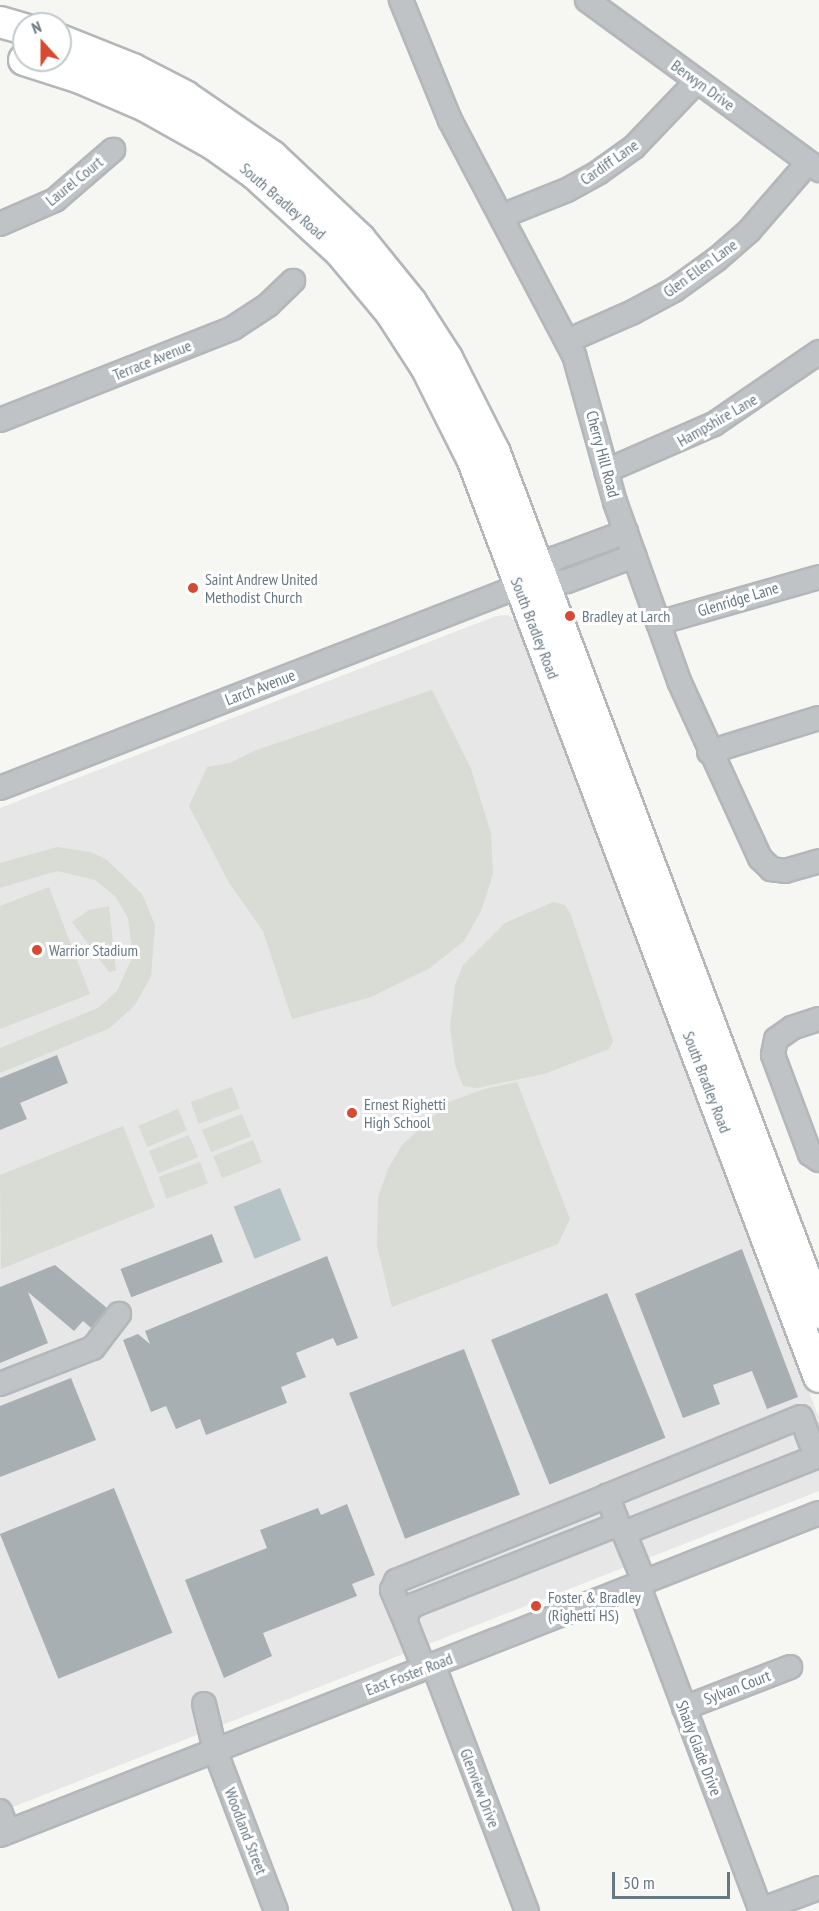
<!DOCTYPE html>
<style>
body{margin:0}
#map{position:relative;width:819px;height:1911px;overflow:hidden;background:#f6f6f3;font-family:"PT Sans Narrow",sans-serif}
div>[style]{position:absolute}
.built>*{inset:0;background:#e6e7e6}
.green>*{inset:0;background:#d8dcd4;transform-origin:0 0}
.water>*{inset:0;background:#b6c3c6;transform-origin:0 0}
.building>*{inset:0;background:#a7afb3;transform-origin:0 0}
.roads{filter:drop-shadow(2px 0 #b3b7ba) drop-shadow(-2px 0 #b3b7ba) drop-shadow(0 2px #b3b7ba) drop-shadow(0 -2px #b3b7ba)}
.minor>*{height:22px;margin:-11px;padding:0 11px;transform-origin:11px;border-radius:11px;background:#bfc3c6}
.major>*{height:30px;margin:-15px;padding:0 15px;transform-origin:15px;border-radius:15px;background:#fff}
.dots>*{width:16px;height:16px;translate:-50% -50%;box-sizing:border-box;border:3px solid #fff;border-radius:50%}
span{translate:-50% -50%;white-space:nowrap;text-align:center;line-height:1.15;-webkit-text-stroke:6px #fff;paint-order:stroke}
.street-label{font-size:16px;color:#677882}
.poi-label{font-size:16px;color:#677882}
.left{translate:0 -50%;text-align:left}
.north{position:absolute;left:12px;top:12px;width:60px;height:60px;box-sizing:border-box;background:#fff;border:2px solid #c2c9cd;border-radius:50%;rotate:339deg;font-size:16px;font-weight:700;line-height:24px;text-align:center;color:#677882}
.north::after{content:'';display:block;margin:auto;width:21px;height:27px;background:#d74931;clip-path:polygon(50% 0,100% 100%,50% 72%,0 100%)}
.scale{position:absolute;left:612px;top:1872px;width:118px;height:27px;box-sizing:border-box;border:3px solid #677882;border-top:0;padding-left:8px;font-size:18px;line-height:21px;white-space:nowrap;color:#677882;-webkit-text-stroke:4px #fff;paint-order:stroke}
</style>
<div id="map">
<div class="built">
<i style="clip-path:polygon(508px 615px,517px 622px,819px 1418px,819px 1491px,0 1812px,0 808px,496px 616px)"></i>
</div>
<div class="green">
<i style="clip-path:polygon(432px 690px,471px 769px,491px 833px,493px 874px,481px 911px,464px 941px,430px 968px,371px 997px,292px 1019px,263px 931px,229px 883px,189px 806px,207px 767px,230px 763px,254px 751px)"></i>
<i style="clip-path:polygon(57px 847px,90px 852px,106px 859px,142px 894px,155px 925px,151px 976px,135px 1005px,110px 1028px,0 1073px,0 1048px,98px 1008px,117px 991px,133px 956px,128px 918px,115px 896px,95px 880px,57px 871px,0 888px,0 863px)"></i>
<i style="clip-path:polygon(49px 887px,90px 994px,0 1029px,0 906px)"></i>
<i style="clip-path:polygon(553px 902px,565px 905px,571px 915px,613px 1041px,609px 1049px,544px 1074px,477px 1088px,463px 1086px,455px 1065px,450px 1027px,455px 985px,463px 965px,505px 923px)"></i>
<i style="clip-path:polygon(109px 906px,116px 970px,109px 972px,72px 922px,89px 910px)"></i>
<i style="clip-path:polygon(517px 1082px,570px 1219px,558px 1244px,392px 1307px,377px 1246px,378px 1197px,388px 1169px,402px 1145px,449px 1102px,484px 1089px)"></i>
<i style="left:232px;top:1087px;width:23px;height:44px;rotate:70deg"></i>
<i style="left:178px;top:1109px;width:23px;height:43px;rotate:67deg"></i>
<i style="left:242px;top:1114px;width:24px;height:43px;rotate:68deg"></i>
<i style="clip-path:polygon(123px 1126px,155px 1207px,1px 1269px,0 1175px)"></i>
<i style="left:189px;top:1135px;width:24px;height:43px;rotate:68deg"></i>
<i style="left:253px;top:1140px;width:24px;height:43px;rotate:68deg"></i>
<i style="left:200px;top:1162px;width:23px;height:44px;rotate:70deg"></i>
</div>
<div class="water">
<i style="left:280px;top:1188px;width:56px;height:50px;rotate:68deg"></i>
</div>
<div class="building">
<i style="clip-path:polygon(57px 1055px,68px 1083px,20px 1103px,27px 1119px,0 1130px,0 1078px)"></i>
<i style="left:212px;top:1234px;width:30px;height:98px;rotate:69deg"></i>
<i style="clip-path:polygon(742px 1249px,798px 1397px,767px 1409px,752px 1371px,713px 1385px,720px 1404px,683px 1418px,635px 1294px)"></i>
<i style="clip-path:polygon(327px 1256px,358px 1338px,337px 1346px,333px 1338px,296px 1353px,306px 1377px,281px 1387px,287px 1403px,206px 1435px,200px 1419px,176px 1429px,166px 1406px,151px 1412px,123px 1340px,138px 1334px,150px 1344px,145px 1331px)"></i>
<i style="clip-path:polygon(55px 1265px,107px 1308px,91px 1328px,83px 1321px,74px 1331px,28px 1292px,48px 1343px,0 1363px,0 1287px)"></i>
<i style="left:607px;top:1293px;width:156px;height:125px;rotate:68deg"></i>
<i style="left:464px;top:1349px;width:156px;height:123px;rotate:69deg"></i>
<i style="clip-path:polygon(71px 1378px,96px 1440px,0 1477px,0 1406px)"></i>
<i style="left:114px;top:1488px;width:156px;height:123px;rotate:68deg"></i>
<i style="clip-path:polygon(347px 1504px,375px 1575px,352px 1584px,357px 1596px,263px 1633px,272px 1656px,224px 1678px,185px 1580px,267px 1548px,260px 1530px,318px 1508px,321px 1515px)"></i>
</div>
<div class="roads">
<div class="minor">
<i style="left:401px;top:0;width:130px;rotate:67.8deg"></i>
<i style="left:450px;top:120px;width:266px;rotate:62.2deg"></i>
<i style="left:574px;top:355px;width:153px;rotate:74.4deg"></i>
<i style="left:615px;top:502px;width:190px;rotate:70.3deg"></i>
<i style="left:679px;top:681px;width:195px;rotate:65.4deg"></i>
<i style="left:760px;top:858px;width:16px;rotate:45deg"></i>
<i style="left:771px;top:869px;width:14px;rotate:8deg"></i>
<i style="left:785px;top:871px;width:35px;rotate:-16deg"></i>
<i style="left:587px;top:0;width:288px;rotate:36.2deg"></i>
<i style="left:502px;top:216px;width:70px;rotate:-21.8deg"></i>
<i style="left:567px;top:190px;width:37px;rotate:-29deg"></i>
<i style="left:599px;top:172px;width:43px;rotate:-35.5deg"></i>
<i style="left:634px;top:147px;width:91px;rotate:-46.3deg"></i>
<i style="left:0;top:224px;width:60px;rotate:-23.6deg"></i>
<i style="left:55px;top:200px;width:77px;rotate:-40.8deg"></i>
<i style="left:567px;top:341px;width:72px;rotate:-23.7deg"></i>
<i style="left:633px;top:312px;width:47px;rotate:-28.2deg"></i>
<i style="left:674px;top:290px;width:53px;rotate:-35.8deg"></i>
<i style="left:717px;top:259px;width:43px;rotate:-41.2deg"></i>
<i style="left:749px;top:231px;width:90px;rotate:-49.1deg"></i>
<i style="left:0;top:420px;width:251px;rotate:-21.5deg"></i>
<i style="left:233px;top:328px;width:42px;rotate:-33.3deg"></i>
<i style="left:268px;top:305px;width:35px;rotate:-44deg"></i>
<i style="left:606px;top:471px;width:118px;rotate:-23.5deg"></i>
<i style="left:714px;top:424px;width:127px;rotate:-34.4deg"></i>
<i style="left:528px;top:580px;width:36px;rotate:-38deg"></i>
<i style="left:556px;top:558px;width:75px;rotate:-20.4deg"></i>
<i style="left:658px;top:623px;width:167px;rotate:-15.9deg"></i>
<i style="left:709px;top:752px;width:115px;rotate:-17.2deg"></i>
<i style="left:0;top:788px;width:558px;rotate:-21.23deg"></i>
<i style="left:520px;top:586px;width:47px;rotate:-6.1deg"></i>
<i style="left:567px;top:581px;width:72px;rotate:-20.5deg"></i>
<i style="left:819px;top:1019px;width:28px;rotate:162deg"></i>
<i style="left:792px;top:1028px;width:19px;rotate:145deg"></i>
<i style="left:776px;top:1039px;width:16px;rotate:101deg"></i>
<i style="left:773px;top:1055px;width:106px;rotate:69.5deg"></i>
<i style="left:810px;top:1154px;width:11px;rotate:34deg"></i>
<i style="left:0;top:1384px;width:100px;rotate:-21.2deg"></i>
<i style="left:93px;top:1348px;width:43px;rotate:-52.6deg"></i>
<i style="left:620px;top:1528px;width:35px;rotate:-112deg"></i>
<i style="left:607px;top:1496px;width:209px;rotate:-22.2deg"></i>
<i style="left:801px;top:1417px;width:43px;rotate:69.4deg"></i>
<i style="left:816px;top:1457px;width:206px;rotate:158.4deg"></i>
<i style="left:638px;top:1584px;width:349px;rotate:69.4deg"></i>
<i style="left:406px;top:1623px;width:36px;rotate:-113deg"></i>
<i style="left:392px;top:1590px;width:10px;rotate:-66deg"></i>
<i style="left:396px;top:1581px;width:227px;rotate:-21.9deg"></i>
<i style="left:433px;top:1664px;width:264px;rotate:69.2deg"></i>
<i style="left:424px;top:1668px;width:48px;rotate:-111.8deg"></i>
<i style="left:406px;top:1623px;width:11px;rotate:-85deg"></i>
<i style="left:407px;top:1612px;width:10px;rotate:-45deg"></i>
<i style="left:414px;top:1605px;width:212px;rotate:-21.6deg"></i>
<i style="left:611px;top:1527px;width:9px;rotate:6deg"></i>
<i style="left:620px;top:1528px;width:6px;rotate:51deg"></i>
<i style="left:624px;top:1533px;width:52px;rotate:67.4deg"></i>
<i style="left:204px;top:1704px;width:47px;rotate:76.6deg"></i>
<i style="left:215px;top:1750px;width:172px;rotate:69.2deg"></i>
<i style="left:684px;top:1708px;width:114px;rotate:-21.1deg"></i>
<i style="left:0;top:1811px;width:22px;rotate:69deg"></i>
<i style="left:0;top:1835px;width:880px;rotate:-21.46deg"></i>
<i style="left:760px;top:1910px;width:63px;rotate:-20.4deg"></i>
</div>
<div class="major">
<i style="left:0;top:22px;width:25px;rotate:16deg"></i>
<i style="left:60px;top:40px;width:79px;rotate:21.7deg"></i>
<i style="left:133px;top:69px;width:59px;rotate:27.4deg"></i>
<i style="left:185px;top:96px;width:106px;rotate:34.6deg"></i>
<i style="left:272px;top:156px;width:121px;rotate:43.3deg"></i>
<i style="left:360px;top:239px;width:81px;rotate:51deg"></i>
<i style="left:411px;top:302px;width:67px;rotate:57.3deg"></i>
<i style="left:447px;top:358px;width:106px;rotate:63.2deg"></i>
<i style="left:495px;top:453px;width:919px;rotate:69.36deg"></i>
<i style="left:24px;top:60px;width:59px;rotate:17.8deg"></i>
<i style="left:80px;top:78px;width:71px;rotate:23.3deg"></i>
<i style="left:145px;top:106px;width:78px;rotate:29.2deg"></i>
<i style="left:213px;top:144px;width:52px;rotate:35.5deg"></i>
<i style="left:255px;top:174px;width:115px;rotate:42.5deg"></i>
<i style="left:340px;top:252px;width:80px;rotate:50.1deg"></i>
<i style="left:391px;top:313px;width:64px;rotate:57.1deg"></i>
<i style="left:426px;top:367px;width:105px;rotate:63.4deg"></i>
<i style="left:473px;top:461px;width:979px;rotate:69.31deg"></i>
</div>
</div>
<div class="dots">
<i style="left:193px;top:588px;background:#d74931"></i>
<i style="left:570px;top:616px;background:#d74931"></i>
<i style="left:37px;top:950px;background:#d74931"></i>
<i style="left:352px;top:1113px;background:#d74931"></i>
<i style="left:536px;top:1606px;background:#d74931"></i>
</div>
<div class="street-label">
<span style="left:703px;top:85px;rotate:36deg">Berwyn Drive</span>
<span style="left:609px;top:162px;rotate:-35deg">Cardiff Lane</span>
<span style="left:74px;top:181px;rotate:-39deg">Laurel Court</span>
<span style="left:283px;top:201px;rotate:41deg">South Bradley Road</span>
<span style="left:700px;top:268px;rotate:-36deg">Glen Ellen Lane</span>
<span style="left:152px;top:360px;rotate:-22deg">Terrace Avenue</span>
<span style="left:717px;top:420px;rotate:-30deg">Hampshire Lane</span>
<span style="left:603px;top:454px;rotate:75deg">Cherry Hill Road</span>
<span style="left:738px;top:599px;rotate:-17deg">Glenridge Lane</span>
<span style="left:535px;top:628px;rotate:69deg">South Bradley Road</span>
<span style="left:260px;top:687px;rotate:-21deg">Larch Avenue</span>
<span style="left:707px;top:1082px;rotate:69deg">South Bradley Road</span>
<span style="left:409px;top:1674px;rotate:-21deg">East Foster Road</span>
<span style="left:737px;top:1687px;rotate:-21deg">Sylvan Court</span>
<span style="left:699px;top:1748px;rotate:69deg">Shady Glade Drive</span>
<span style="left:480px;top:1788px;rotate:69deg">Glenview Drive</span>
<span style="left:246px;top:1831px;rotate:69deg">Woodland Street</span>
</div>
<div class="poi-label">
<span class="left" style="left:205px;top:588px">Saint Andrew United<br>Methodist Church</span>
<span class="left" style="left:582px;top:616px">Bradley at Larch</span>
<span class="left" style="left:49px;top:950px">Warrior Stadium</span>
<span class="left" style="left:364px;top:1113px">Ernest Righetti<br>High School</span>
<span class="left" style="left:548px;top:1606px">Foster &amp; Bradley<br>(Righetti HS)</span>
</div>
<div class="north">N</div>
<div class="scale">50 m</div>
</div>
